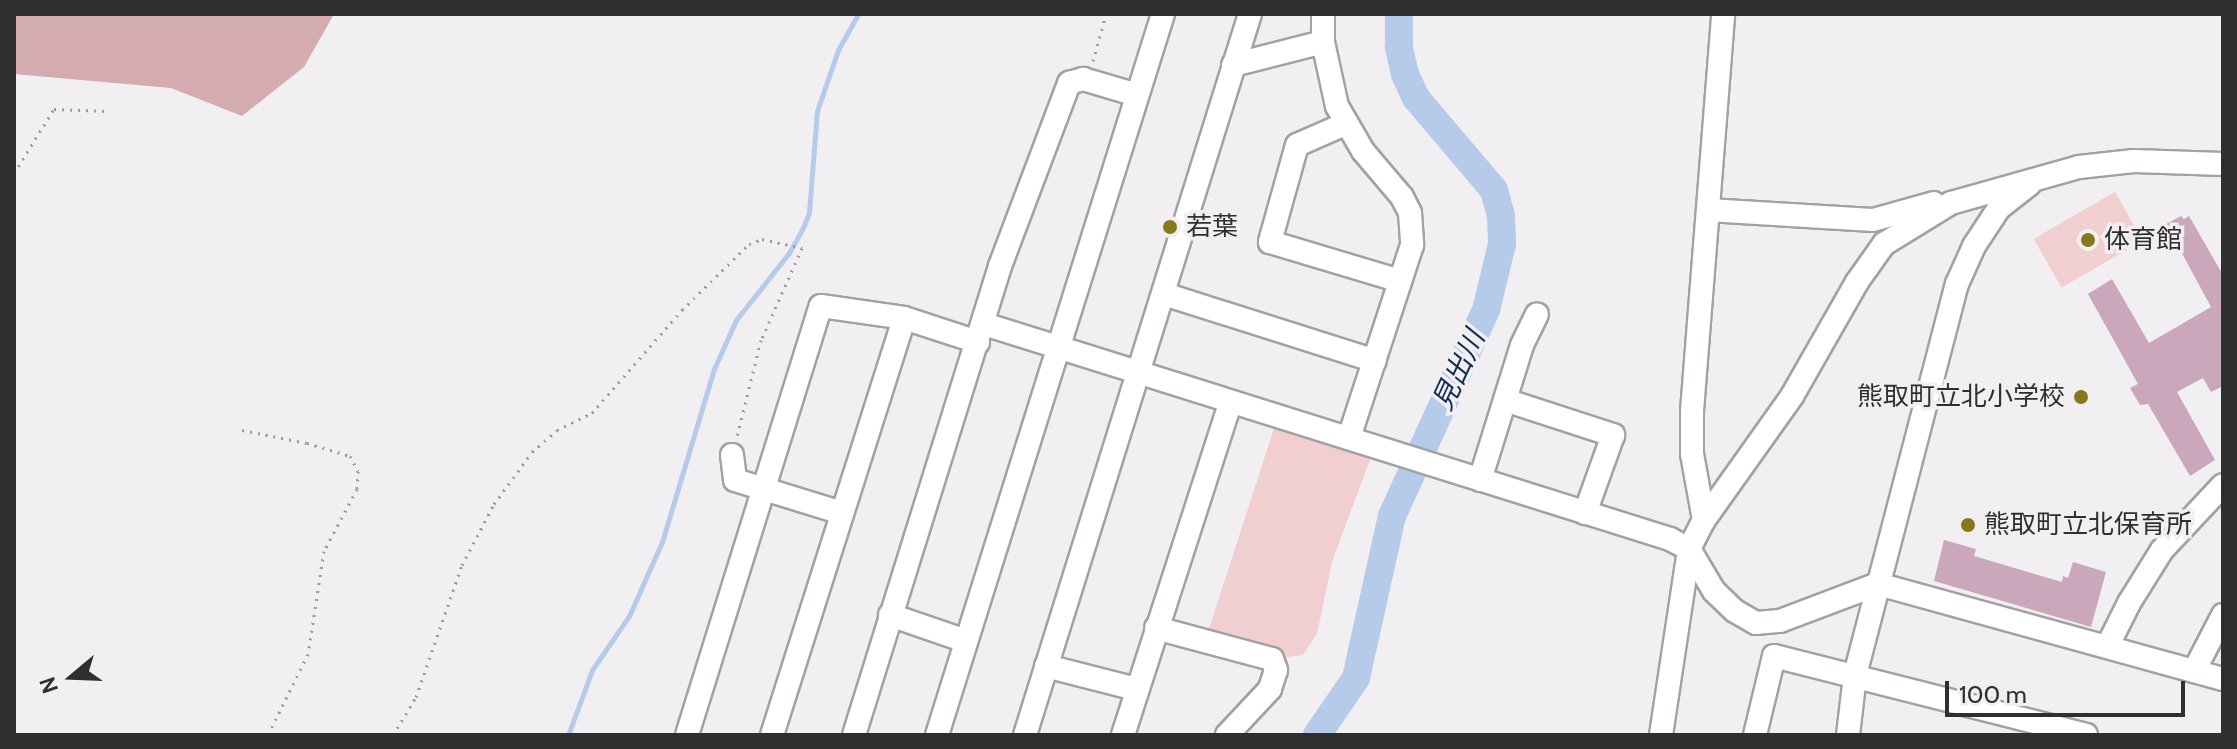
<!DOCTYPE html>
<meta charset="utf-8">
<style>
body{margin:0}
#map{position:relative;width:2237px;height:749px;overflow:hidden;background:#f2eff3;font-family:Cabin,"Noto Sans JP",sans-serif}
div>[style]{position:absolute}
.green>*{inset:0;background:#f1ced0;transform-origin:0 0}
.forest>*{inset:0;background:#d4abae}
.stream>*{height:5px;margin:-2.5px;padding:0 2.5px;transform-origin:2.5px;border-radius:2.5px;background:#b6cbe9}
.river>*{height:28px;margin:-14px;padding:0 14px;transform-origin:14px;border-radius:14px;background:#b6cbe9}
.building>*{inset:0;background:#caa7bb}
.path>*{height:3px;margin-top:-1.5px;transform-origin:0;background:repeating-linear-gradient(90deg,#9c9a9d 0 2px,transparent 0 8px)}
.roads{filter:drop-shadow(2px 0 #a4a1a5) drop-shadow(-2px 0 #a4a1a5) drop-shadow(0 2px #a4a1a5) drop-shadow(0 -2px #a4a1a5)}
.minor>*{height:22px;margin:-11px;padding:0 11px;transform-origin:11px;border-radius:11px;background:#fff}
.dots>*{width:22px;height:22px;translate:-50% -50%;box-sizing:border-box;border:4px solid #f2eff3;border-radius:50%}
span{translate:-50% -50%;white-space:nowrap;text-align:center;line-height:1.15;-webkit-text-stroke:7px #f2eff3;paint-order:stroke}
.poi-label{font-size:26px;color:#2f2e30}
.left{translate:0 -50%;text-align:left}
.right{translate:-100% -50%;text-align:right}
.water-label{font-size:28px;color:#102c53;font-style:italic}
.frame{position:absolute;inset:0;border:16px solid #2f2e30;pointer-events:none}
.north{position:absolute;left:32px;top:637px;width:80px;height:80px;-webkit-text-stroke:6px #f2eff3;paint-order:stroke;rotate:251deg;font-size:22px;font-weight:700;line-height:32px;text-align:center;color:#2f2e30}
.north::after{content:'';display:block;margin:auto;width:28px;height:36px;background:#2f2e30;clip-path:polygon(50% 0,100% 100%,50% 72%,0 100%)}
.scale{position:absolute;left:1945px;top:681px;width:240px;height:36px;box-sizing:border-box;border:4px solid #2f2e30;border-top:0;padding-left:10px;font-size:24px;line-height:28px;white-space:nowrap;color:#2f2e30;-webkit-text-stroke:6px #f2eff3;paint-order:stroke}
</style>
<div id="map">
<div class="green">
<i style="left:2115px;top:192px;width:56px;height:94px;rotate:60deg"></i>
<i style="clip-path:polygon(1278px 416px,1375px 446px,1332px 562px,1317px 634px,1303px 655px,1272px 659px,1205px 641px)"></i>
</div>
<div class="forest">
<i style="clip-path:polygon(14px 14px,334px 14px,304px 67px,242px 116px,171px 88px,14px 74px)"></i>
</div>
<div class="stream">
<i style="left:568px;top:735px;width:69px;rotate:-69.7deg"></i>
<i style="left:592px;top:670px;width:65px;rotate:-55.6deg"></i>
<i style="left:629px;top:616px;width:81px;rotate:-66deg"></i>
<i style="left:662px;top:542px;width:181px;rotate:-73.3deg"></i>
<i style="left:714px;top:369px;width:54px;rotate:-65.8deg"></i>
<i style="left:736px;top:320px;width:85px;rotate:-51.7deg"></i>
<i style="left:789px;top:253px;width:29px;rotate:-61deg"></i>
<i style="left:803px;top:228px;width:17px;rotate:-69deg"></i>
<i style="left:809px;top:212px;width:101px;rotate:-85.5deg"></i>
<i style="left:817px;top:111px;width:65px;rotate:-71deg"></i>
<i style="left:838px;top:50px;width:41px;rotate:-60.9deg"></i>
</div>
<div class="river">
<i style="left:1317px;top:735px;width:69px;rotate:-55.6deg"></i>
<i style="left:1356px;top:678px;width:166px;rotate:-77.5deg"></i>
<i style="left:1392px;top:516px;width:226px;rotate:-65.5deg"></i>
<i style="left:1486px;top:310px;width:68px;rotate:-76.4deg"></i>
<i style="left:1502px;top:244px;width:28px;rotate:-92deg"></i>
<i style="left:1501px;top:216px;width:27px;rotate:-105deg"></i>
<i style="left:1494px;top:190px;width:121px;rotate:-130.3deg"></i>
<i style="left:1416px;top:98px;width:26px;rotate:-115deg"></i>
<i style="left:1405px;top:74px;width:28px;rotate:-103deg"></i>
<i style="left:1399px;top:47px;width:33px;rotate:-90deg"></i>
</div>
<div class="building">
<i style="clip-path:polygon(2181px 216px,2184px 219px,2189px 216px,2223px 275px,2223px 386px,2211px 392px,2203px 378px,2177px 392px,2215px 460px,2190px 476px,2148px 404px,2140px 405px,2130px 388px,2138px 384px,2088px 294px,2112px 279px,2149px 343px,2211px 307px,2166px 224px)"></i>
<i style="clip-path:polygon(1944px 540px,1976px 549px,1974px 556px,2062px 582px,2063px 576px,2068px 578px,2073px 562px,2106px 572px,2091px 627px,1934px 581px)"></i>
</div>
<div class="path">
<i style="left:1093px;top:61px;width:49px;rotate:-74.5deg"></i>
<i style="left:14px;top:173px;width:75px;rotate:-58deg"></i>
<i style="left:54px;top:109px;width:53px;rotate:2.2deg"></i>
<i style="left:242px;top:430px;width:66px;rotate:11.3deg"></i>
<i style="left:307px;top:443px;width:45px;rotate:16.8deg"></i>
<i style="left:350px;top:456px;width:17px;rotate:62deg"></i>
<i style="left:358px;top:471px;width:18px;rotate:93deg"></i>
<i style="left:357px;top:489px;width:70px;rotate:118deg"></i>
<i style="left:324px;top:551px;width:104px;rotate:98.8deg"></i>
<i style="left:308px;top:654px;width:90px;rotate:116.3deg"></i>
<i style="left:393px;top:735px;width:44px;rotate:-58.8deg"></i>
<i style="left:416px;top:697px;width:140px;rotate:-70.8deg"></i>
<i style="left:462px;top:565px;width:69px;rotate:-62.3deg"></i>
<i style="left:494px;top:504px;width:64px;rotate:-53.8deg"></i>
<i style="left:532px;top:452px;width:33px;rotate:-41deg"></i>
<i style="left:557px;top:430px;width:39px;rotate:-26deg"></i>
<i style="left:592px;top:413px;width:137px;rotate:-48.9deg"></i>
<i style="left:682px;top:310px;width:94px;rotate:-44.6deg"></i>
<i style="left:749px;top:244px;width:14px;rotate:-21deg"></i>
<i style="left:762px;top:239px;width:41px;rotate:12.7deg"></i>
<i style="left:802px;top:248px;width:101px;rotate:114deg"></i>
<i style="left:761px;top:340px;width:99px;rotate:104deg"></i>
</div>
<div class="roads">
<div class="minor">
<i style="left:1323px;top:14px;width:28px;rotate:90deg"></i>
<i style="left:1323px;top:42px;width:66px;rotate:77.7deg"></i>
<i style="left:1337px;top:106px;width:52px;rotate:60deg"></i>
<i style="left:1363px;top:151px;width:60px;rotate:49.7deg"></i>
<i style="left:1402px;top:197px;width:18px;rotate:63deg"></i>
<i style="left:1410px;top:213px;width:32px;rotate:86deg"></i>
<i style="left:1412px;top:245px;width:203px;rotate:108.1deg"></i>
<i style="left:1233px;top:65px;width:93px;rotate:-14.3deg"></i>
<i style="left:1345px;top:124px;width:52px;rotate:156.4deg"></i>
<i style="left:1297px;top:145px;width:101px;rotate:105.6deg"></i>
<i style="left:1270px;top:242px;width:136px;rotate:16.7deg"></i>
<i style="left:1708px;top:210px;width:165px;rotate:3.5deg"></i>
<i style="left:1873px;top:220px;width:63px;rotate:-15.6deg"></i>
<i style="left:1164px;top:294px;width:221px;rotate:17.6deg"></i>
<i style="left:984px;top:324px;width:719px;rotate:17.4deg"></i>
<i style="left:1670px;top:539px;width:21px;rotate:28deg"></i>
<i style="left:1689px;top:549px;width:49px;rotate:59.2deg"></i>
<i style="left:1714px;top:591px;width:29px;rotate:44deg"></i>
<i style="left:1735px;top:611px;width:24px;rotate:30deg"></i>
<i style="left:1756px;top:623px;width:24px;rotate:-5deg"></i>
<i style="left:1780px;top:621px;width:105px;rotate:-20.7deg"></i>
<i style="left:1878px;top:584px;width:358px;rotate:15.4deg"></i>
<i style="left:1505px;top:400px;width:114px;rotate:18deg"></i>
<i style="left:1613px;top:435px;width:83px;rotate:109.7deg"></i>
<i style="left:732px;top:455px;width:25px;rotate:83deg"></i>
<i style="left:735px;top:480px;width:112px;rotate:17.1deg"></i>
<i style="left:1480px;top:480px;width:141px;rotate:-72.7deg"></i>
<i style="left:1522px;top:345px;width:34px;rotate:-64deg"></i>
<i style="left:1704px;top:520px;width:67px;rotate:-100.3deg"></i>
<i style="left:1692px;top:454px;width:43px;rotate:-90deg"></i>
<i style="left:1692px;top:411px;width:398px;rotate:-85.5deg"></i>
<i style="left:890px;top:615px;width:80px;rotate:18.9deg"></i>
<i style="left:1156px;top:628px;width:120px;rotate:15deg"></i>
<i style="left:1272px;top:659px;width:12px;rotate:70deg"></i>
<i style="left:1276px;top:670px;width:20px;rotate:108deg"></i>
<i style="left:1270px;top:689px;width:63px;rotate:133.1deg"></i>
<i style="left:2108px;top:645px;width:47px;rotate:-63.4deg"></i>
<i style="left:2129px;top:603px;width:62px;rotate:-58.1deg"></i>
<i style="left:2162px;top:550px;width:89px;rotate:-46.8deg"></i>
<i style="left:1046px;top:666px;width:93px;rotate:14.3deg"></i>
<i style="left:2194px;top:671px;width:63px;rotate:-62.6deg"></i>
<i style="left:687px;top:735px;width:449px;rotate:-72.7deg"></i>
<i style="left:821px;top:306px;width:84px;rotate:8.2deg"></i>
<i style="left:904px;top:318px;width:78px;rotate:18deg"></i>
<i style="left:772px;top:735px;width:437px;rotate:-72.4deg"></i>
<i style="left:854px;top:735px;width:491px;rotate:-72.7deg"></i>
<i style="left:1000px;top:266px;width:196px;rotate:-69.3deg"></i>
<i style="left:1069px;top:83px;width:15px;rotate:-16deg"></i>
<i style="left:1083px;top:79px;width:56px;rotate:16.5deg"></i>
<i style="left:937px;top:735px;width:756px;rotate:-72.6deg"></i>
<i style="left:1025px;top:735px;width:755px;rotate:-72.67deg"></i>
<i style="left:1123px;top:735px;width:349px;rotate:-72.1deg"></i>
<i style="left:1661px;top:735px;width:188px;rotate:-81.4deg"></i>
<i style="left:1689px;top:549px;width:33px;rotate:-63deg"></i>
<i style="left:1704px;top:520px;width:152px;rotate:-54.6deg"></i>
<i style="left:1792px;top:396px;width:131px;rotate:-60.3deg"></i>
<i style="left:1857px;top:282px;width:47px;rotate:-54.6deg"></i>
<i style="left:1884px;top:244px;width:79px;rotate:-31.5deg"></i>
<i style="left:1951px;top:203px;width:133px;rotate:-15.7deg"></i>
<i style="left:2079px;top:167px;width:55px;rotate:-6.2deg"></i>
<i style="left:2134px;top:161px;width:89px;rotate:1.9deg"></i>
<i style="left:1755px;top:735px;width:81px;rotate:-76.5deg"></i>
<i style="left:1774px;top:656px;width:322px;rotate:14.2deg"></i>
<i style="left:1848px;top:735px;width:60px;rotate:-83.3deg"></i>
<i style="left:1855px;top:675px;width:404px;rotate:-75.4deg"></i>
<i style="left:1957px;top:284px;width:42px;rotate:-65.9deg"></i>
<i style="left:1974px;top:246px;width:45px;rotate:-56.7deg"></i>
<i style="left:1999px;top:208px;width:39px;rotate:-38deg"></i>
</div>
</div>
<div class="dots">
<i style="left:1170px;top:227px;background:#87781c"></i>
<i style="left:2088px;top:240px;background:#87781c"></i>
<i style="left:2081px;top:397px;background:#87781c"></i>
<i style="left:1968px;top:525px;background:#87781c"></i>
</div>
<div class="poi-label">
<span class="left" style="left:1186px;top:227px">若葉</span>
<span class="left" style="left:2104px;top:240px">体育館</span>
<span class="right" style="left:2065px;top:397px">熊取町立北小学校</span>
<span class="left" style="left:1984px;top:525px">熊取町立北保育所</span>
</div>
<div class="water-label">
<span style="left:1458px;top:370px;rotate:-65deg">見出川</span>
</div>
<div class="frame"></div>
<div class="north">N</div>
<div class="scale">100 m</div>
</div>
